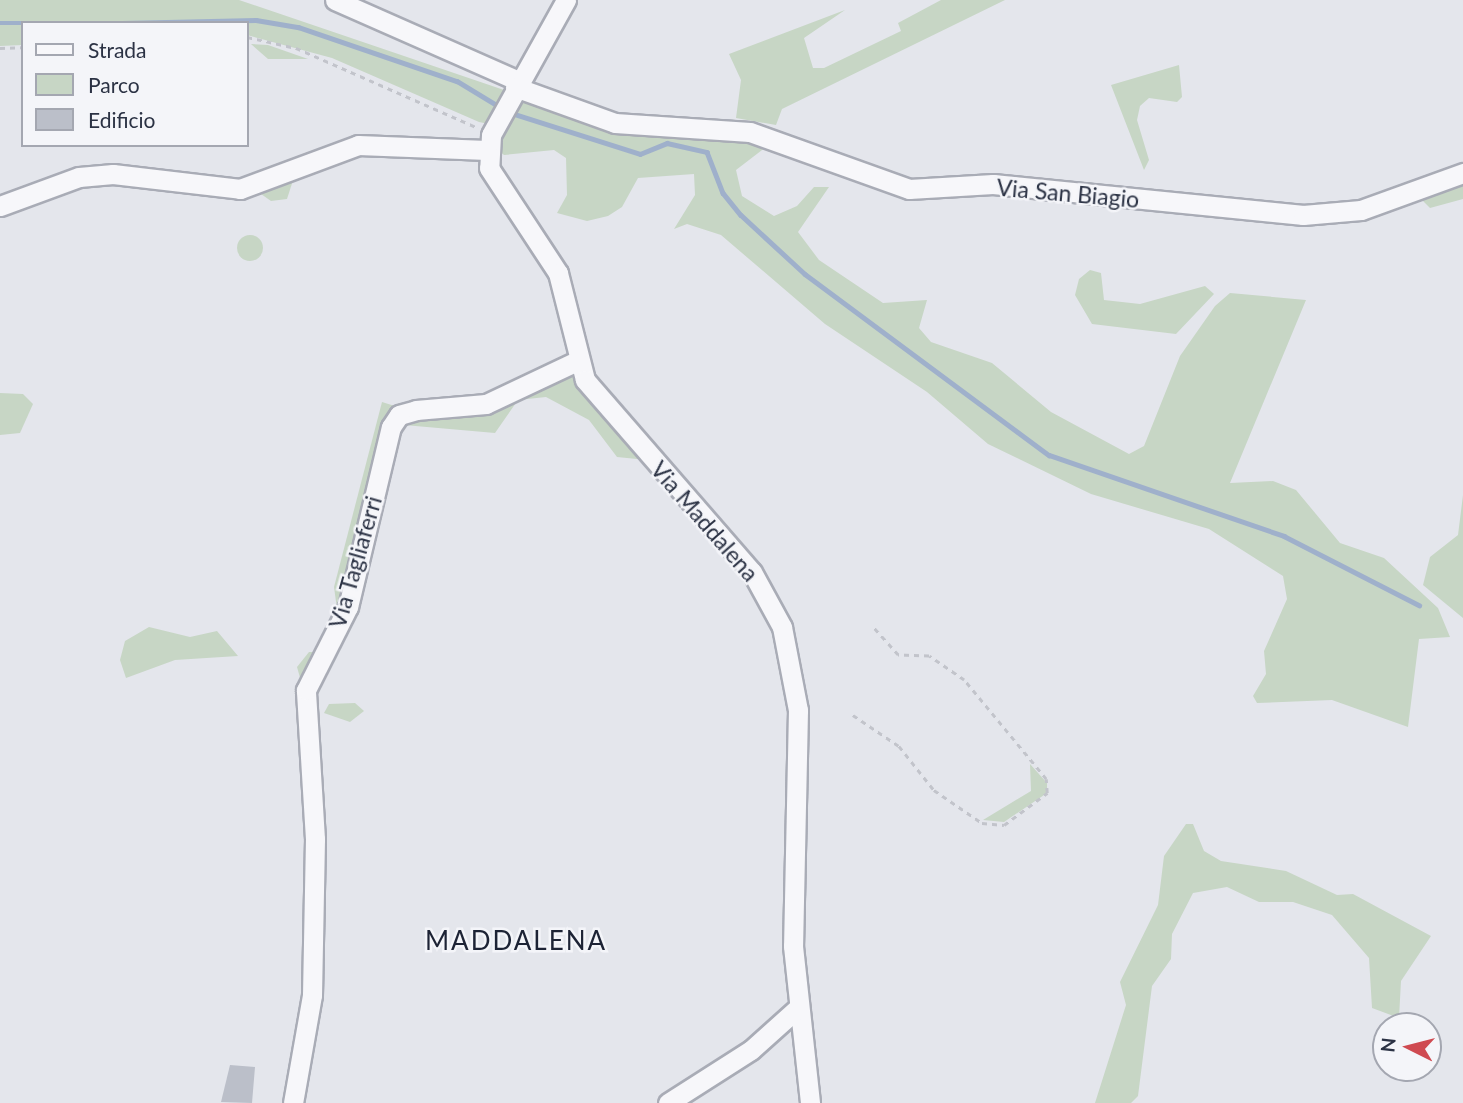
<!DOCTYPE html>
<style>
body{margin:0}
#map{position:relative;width:1463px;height:1103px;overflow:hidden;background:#e4e6ec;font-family:Lato,sans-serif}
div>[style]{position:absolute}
.green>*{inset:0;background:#c7d6c5}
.round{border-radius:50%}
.stream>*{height:4.5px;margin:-2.25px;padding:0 2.25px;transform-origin:2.25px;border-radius:2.25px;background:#9fb0cb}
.building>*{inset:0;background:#bbbfc9}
.path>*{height:2.5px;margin-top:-1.25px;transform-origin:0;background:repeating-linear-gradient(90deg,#c2c4cb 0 5px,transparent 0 10px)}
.roads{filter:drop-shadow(2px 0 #a9acb6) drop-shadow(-2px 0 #a9acb6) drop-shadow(0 2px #a9acb6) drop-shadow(0 -2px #a9acb6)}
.minor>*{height:19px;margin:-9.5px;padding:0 9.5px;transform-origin:9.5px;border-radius:9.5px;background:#f7f7fa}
span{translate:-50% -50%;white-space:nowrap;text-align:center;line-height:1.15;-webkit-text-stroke:5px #f4f5f9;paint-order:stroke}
.street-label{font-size:23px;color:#2b3244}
.quarter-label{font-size:26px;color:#1d2335;letter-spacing:2px}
.legend{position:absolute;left:21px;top:21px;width:228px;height:126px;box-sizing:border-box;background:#f4f5f9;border:2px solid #a4a7b1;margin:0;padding:9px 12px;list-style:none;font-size:21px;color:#2b3244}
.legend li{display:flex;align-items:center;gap:14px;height:35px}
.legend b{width:35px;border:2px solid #a4a7b1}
.north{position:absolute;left:1372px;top:1012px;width:70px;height:70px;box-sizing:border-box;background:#f4f5f9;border:2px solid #a4a7b1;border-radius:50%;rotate:276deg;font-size:19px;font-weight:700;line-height:28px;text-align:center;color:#2b3244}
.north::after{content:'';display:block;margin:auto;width:24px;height:32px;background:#cf4a51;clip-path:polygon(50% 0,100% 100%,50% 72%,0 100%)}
</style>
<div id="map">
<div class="green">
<i style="clip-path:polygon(0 0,239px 0,504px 90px,489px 124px,479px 122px,332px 58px,247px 35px,247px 23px,23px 23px,23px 45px,0 46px)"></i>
<i style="clip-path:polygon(941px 0,1005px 0,782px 109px,776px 125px,736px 118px,741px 80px,729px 54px,845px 10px,804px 38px,813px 68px,824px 68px,901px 31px,898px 23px)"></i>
<i style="clip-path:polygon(251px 44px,268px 45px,308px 59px,268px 59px)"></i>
<i style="clip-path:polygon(1179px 65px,1182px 97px,1177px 102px,1149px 98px,1140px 106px,1137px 120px,1149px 160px,1144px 170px,1111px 85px)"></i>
<i style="clip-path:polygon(525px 94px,593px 120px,725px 131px,766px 147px,736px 170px,742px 196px,774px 216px,797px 206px,814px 187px,829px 187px,798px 232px,819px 260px,883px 303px,927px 300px,919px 328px,931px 342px,992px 363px,1051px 412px,1129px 454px,1144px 446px,1180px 356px,1215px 306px,1230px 293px,1306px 300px,1230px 483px,1273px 481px,1296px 490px,1340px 543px,1384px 558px,1438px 608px,1450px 637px,1419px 639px,1408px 727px,1332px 700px,1257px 703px,1253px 696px,1266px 674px,1264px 651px,1287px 599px,1283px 576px,1209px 529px,1091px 494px,988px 444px,927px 392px,825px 324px,721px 235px,687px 224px,674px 229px,695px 195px,694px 174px,638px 178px,622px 207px,608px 216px,587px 221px,557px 213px,567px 195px,566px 158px,554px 150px,504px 155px,498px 150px,505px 124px)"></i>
<i style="clip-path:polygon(295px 174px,287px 199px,271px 201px,261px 194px,258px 188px)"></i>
<i style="clip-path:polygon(1463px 178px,1463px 199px,1430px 208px,1417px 195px)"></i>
<i class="round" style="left:237px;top:235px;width:26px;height:26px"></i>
<i style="clip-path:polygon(1090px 270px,1101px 273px,1104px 300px,1140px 304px,1205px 286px,1214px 294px,1176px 334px,1092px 324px,1075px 295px,1079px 279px)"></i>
<i style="clip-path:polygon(572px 365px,647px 460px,617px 457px,589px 420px,546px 397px,518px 400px,495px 433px,404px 425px,404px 415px,440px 410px)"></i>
<i style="clip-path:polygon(0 393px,23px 394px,33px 404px,20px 433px,0 435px)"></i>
<i style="clip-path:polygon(382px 402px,398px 407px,348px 592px,337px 609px,334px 587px)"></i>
<i style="clip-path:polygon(1463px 495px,1463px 618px,1423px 585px,1430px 557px,1458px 535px)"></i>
<i style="clip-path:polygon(149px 627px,190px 637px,217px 631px,238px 656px,175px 660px,126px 678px,120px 660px,125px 641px)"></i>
<i style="clip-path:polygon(309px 652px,322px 652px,301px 681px,297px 667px)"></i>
<i style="clip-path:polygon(355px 703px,364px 711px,350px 722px,324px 713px,329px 704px)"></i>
<i style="clip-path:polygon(1030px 764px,1047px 783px,1047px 793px,1004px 822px,983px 820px,1031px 791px)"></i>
<i style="clip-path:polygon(1186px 824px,1193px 824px,1204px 851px,1221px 861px,1286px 871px,1337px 895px,1353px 894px,1431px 936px,1401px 981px,1399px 1018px,1372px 1008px,1369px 958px,1332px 915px,1293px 902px,1259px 902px,1227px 887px,1193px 893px,1172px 934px,1171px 959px,1152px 986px,1138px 1096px,1131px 1103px,1095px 1103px,1126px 1005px,1120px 982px,1158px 905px,1164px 856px)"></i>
</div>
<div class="stream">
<i style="left:0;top:23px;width:23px"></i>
<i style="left:122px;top:23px;width:134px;rotate:-1.3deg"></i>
<i style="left:256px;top:20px;width:43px;rotate:9.5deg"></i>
<i style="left:298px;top:27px;width:168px;rotate:18.8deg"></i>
<i style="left:457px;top:81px;width:50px;rotate:31.2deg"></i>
<i style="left:511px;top:113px;width:135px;rotate:17.6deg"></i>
<i style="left:640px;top:154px;width:29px;rotate:-22deg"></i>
<i style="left:667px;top:143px;width:41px;rotate:12.7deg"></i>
<i style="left:707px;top:152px;width:44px;rotate:68.7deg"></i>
<i style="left:723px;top:193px;width:28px;rotate:51deg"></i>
<i style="left:741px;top:215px;width:87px;rotate:42.7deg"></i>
<i style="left:805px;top:274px;width:304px;rotate:36.6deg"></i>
<i style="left:1049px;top:455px;width:249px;rotate:19deg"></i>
<i style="left:1284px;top:536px;width:152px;rotate:27.1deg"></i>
</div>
<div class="building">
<i style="clip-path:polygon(230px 1065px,255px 1067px,252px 1103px,221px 1102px)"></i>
</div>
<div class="path">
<i style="left:247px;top:37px;width:50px;rotate:12.7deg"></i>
<i style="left:296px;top:48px;width:197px;rotate:23.7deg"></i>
<i style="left:0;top:48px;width:23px;rotate:-2deg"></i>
<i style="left:853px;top:715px;width:55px;rotate:34deg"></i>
<i style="left:899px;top:746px;width:56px;rotate:51.5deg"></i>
<i style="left:934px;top:790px;width:58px;rotate:34.5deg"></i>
<i style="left:982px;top:823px;width:22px;rotate:5deg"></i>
<i style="left:1004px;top:825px;width:54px;rotate:-36.7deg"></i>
<i style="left:1047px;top:793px;width:14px;rotate:-94deg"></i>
<i style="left:1046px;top:779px;width:129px;rotate:-129.6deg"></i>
<i style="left:964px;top:680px;width:42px;rotate:-145.6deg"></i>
<i style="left:929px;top:656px;width:31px;rotate:-178deg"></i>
<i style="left:898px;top:655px;width:38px;rotate:-132deg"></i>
</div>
<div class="roads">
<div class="minor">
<i style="left:335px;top:0;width:201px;rotate:23.8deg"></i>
<i style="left:566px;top:0;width:154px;rotate:119.1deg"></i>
<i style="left:491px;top:135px;width:33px;rotate:93deg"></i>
<i style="left:489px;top:168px;width:126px;rotate:56.7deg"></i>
<i style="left:558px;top:273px;width:110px;rotate:75.8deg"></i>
<i style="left:585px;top:380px;width:254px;rotate:49deg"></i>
<i style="left:752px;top:572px;width:63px;rotate:61.4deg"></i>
<i style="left:782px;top:627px;width:85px;rotate:79.1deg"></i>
<i style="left:798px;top:710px;width:236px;rotate:91.2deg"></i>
<i style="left:793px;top:946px;width:158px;rotate:83.8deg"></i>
<i style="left:515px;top:87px;width:106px;rotate:19.8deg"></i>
<i style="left:615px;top:123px;width:135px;rotate:3.8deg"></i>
<i style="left:750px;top:132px;width:169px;rotate:19.7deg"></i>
<i style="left:909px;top:189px;width:84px;rotate:-3.4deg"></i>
<i style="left:993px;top:184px;width:312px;rotate:5.7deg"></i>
<i style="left:1303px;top:215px;width:58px;rotate:-4.9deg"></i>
<i style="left:1361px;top:210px;width:109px;rotate:-19.9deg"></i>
<i style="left:0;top:206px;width:84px;rotate:-20.2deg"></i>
<i style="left:79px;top:177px;width:34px;rotate:-5deg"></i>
<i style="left:113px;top:174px;width:128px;rotate:6.7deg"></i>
<i style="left:240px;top:189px;width:126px;rotate:-20.4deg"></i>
<i style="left:358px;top:145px;width:129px;rotate:2.2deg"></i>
<i style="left:293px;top:1103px;width:110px;rotate:-80deg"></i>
<i style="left:312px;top:995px;width:156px;rotate:-88.9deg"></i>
<i style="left:315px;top:839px;width:149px;rotate:-93.5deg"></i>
<i style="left:306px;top:690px;width:93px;rotate:-63.2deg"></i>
<i style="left:348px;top:607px;width:185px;rotate:-76.6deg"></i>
<i style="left:391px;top:427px;width:14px;rotate:-56deg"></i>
<i style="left:399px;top:415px;width:18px;rotate:-16deg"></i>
<i style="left:416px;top:410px;width:70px;rotate:-4.9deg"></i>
<i style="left:486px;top:404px;width:101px;rotate:-25.3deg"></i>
<i style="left:668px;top:1103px;width:98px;rotate:-32.6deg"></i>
<i style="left:751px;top:1050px;width:64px;rotate:-41.9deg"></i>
</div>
</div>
<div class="street-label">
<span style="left:1068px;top:193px;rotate:5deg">Via San Biagio</span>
<span style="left:705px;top:521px;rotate:49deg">Via Maddalena</span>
<span style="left:355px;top:562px;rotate:-74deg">Via Tagliaferri</span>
</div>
<div class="quarter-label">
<span style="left:516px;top:941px">MADDALENA</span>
</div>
<ul class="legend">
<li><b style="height:9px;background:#f7f7fa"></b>Strada</li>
<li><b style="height:19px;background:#c7d6c5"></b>Parco</li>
<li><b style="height:19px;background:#bbbfc9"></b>Edificio</li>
</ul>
<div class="north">N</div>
</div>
